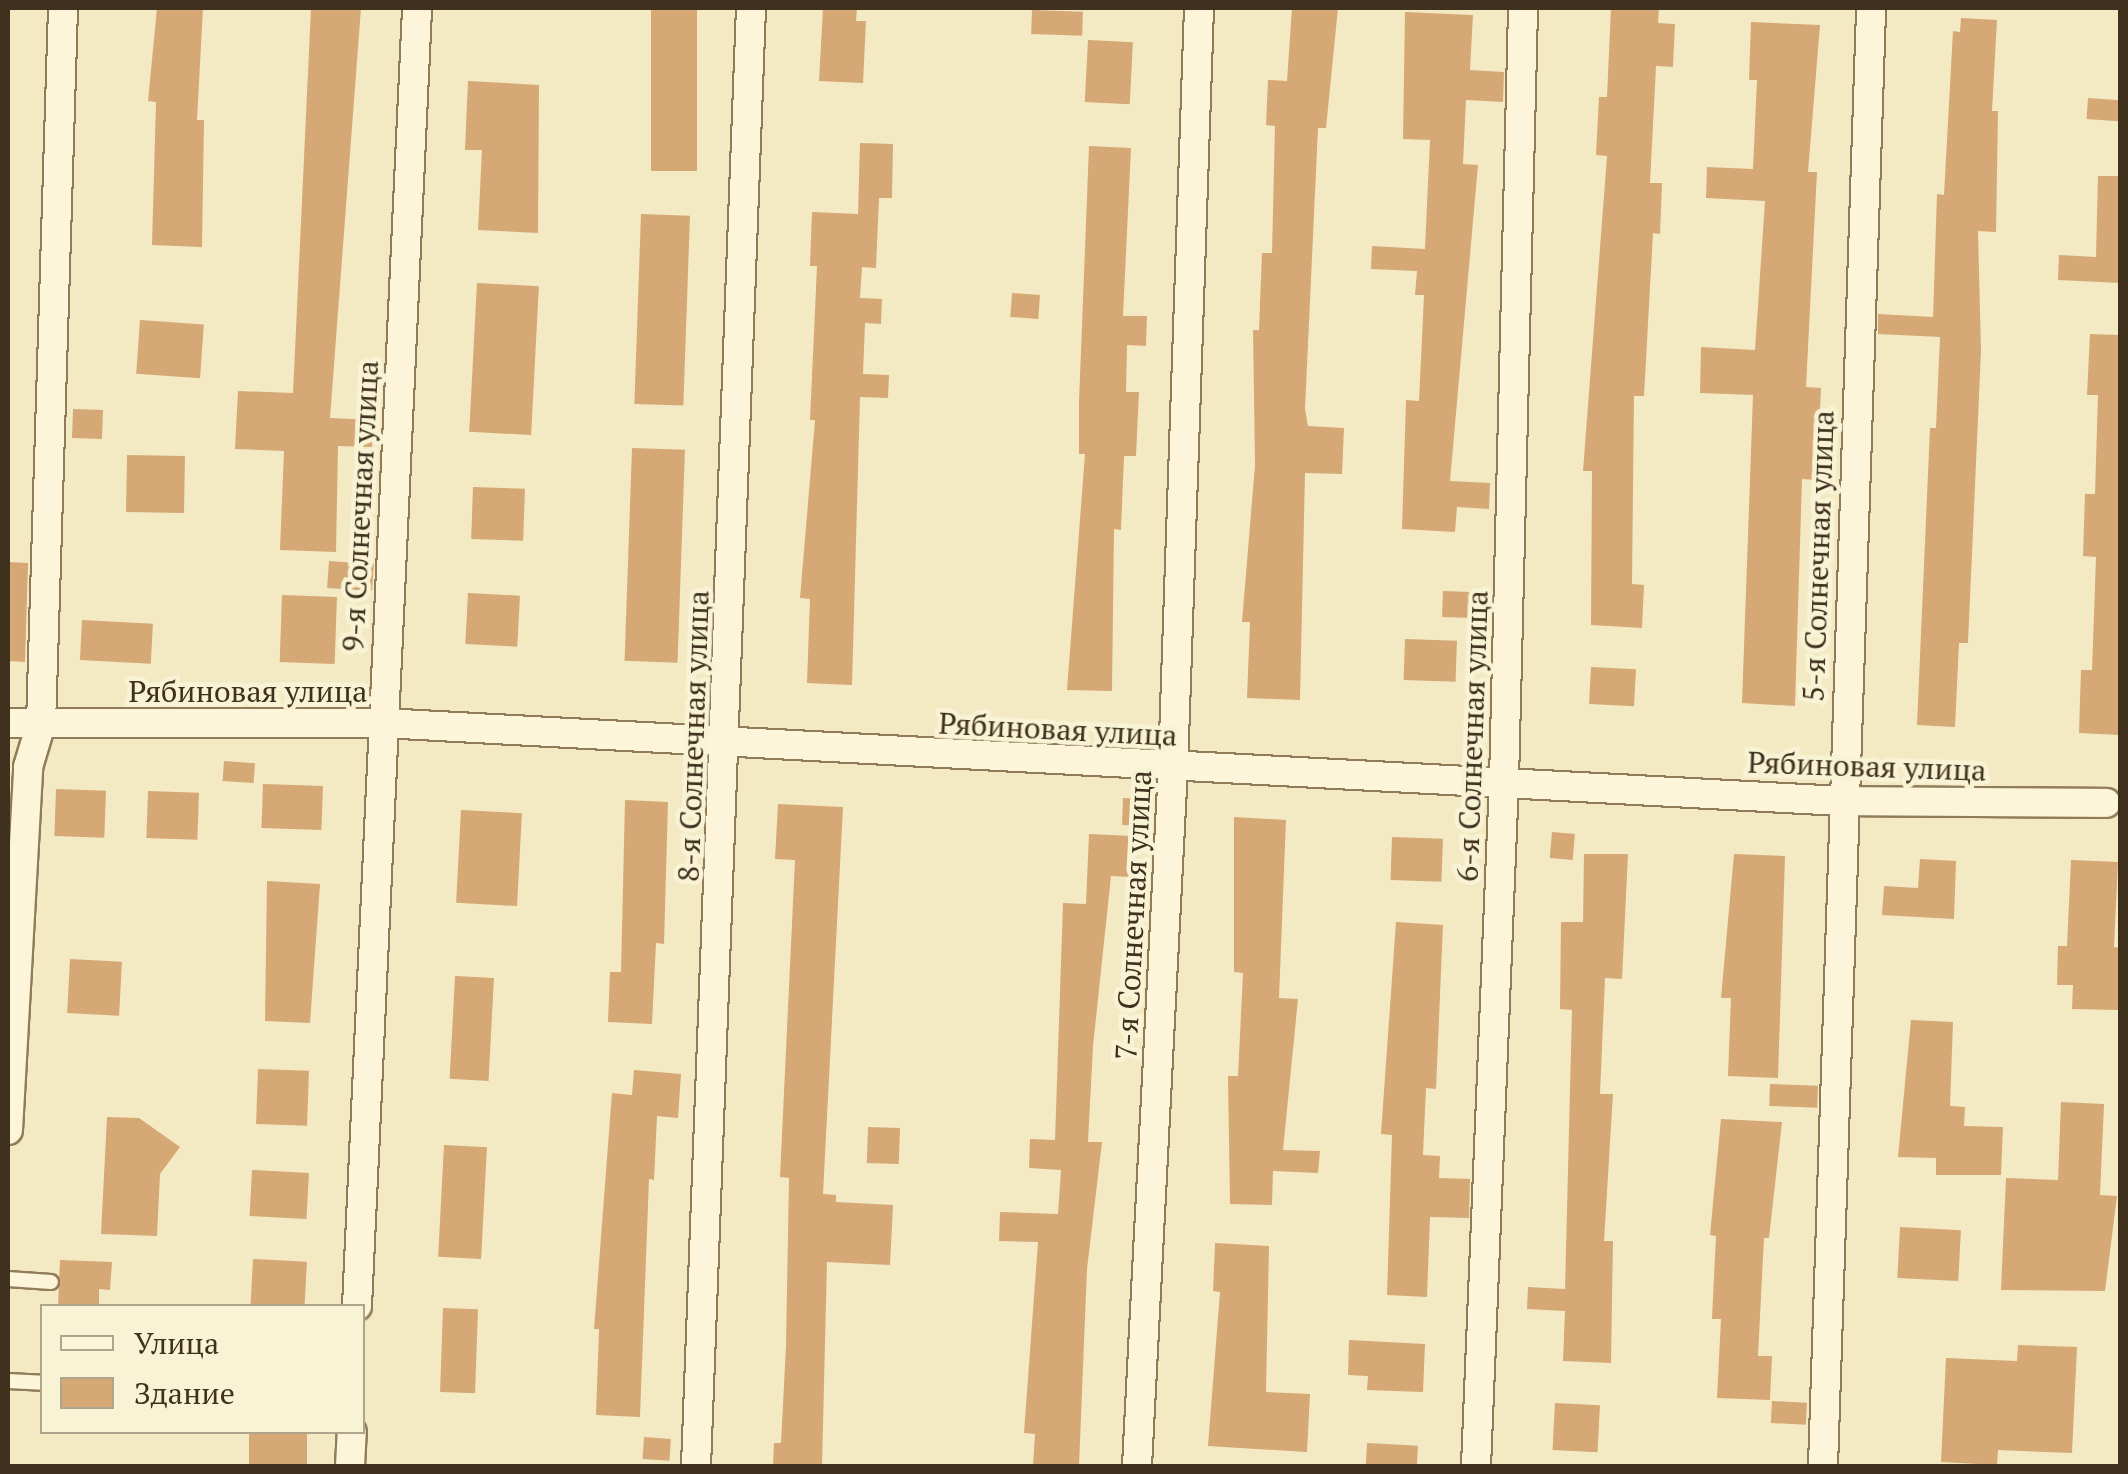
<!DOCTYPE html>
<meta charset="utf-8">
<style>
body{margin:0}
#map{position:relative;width:2128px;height:1474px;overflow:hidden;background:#f3eac4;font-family:"PT Serif",serif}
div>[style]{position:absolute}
.building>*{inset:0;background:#d5a876;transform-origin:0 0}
.roads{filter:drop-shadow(2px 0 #907c58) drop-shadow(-2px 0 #907c58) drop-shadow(0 2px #907c58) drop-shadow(0 -2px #907c58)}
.service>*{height:14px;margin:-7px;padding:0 7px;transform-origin:7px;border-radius:7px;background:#fcf5d9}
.minor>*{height:28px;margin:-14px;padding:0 14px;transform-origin:14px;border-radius:14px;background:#fcf5d9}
span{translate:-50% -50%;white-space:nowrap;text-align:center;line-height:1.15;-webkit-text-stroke:9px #f9f3d5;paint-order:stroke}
.street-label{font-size:30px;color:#3f311e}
.frame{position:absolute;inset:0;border:10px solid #3f311e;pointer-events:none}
.legend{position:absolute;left:40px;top:1304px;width:325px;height:130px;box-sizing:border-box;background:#f9f3d5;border:2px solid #afa58c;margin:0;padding:12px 18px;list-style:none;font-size:30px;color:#3f311e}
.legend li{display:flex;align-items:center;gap:20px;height:50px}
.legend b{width:50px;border:2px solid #afa58c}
</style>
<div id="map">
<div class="building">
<i style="clip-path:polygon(157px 8px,203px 8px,197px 120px,204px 120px,202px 247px,152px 245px,156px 102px,148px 101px)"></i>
<i style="clip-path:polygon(311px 8px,361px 8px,330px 418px,374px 420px,372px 447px,338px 446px,336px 552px,280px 550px,284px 451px,235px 449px,238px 391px,293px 393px)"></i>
<i style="left:651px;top:8px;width:46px;height:163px"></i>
<i style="clip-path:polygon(823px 8px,857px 8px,856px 21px,866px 21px,863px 83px,819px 81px)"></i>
<i style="clip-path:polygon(1292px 8px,1338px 8px,1326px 128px,1318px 128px,1305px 409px,1308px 426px,1344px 428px,1342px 474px,1305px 473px,1300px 700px,1247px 698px,1250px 622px,1242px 622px,1255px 465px,1253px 330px,1259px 330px,1262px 253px,1272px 253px,1275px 126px,1266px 125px,1268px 80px,1287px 81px)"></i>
<i style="clip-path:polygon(1611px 8px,1659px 8px,1658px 23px,1675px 24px,1673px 67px,1656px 66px,1650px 183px,1662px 183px,1660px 234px,1653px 233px,1644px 396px,1634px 396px,1632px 584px,1644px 585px,1642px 628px,1591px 625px,1592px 471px,1583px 471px,1607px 156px,1596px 155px,1599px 97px,1607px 97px)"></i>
<i style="left:1032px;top:10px;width:51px;height:24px;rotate:2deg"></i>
<i style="clip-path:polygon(1405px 12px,1473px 15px,1470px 70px,1504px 72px,1503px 102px,1466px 100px,1463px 164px,1478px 165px,1450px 481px,1490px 483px,1489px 509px,1457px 507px,1455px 532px,1402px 529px,1406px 400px,1419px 401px,1424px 295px,1415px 295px,1417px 271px,1371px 269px,1372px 246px,1425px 249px,1430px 140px,1403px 139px)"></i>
<i style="clip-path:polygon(1961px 18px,1997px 20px,1992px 111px,1998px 111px,1996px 232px,1978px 231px,1981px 351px,1968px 643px,1959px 643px,1955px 727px,1917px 725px,1930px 428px,1936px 428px,1940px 337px,1878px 334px,1878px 314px,1933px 317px,1937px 194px,1944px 195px,1953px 31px,1960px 32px)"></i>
<i style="clip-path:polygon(1751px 22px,1820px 25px,1808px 172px,1817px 172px,1806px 387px,1821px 388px,1817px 480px,1802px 479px,1795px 706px,1742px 703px,1753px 395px,1700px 393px,1701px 347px,1755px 350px,1765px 201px,1706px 198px,1707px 167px,1753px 169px,1757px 80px,1749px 80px)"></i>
<i style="left:1088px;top:40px;width:45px;height:62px;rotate:3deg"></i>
<i style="clip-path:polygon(468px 81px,539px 85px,538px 233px,478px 230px,482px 150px,465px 150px)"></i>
<i style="left:2088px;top:98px;width:32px;height:21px;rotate:4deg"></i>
<i style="clip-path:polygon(860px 143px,893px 144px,892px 198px,879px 198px,876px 268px,862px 267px,860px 298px,882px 299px,881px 324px,865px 323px,863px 374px,889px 375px,888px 398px,860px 397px,852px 685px,807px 683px,810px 599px,800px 598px,815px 420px,810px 420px,817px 266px,810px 266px,812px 212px,858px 214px)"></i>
<i style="clip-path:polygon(1089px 146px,1131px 148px,1123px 316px,1147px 316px,1146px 346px,1127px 345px,1126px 392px,1139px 392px,1136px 456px,1124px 456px,1121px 530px,1114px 529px,1112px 691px,1067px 690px,1085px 454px,1079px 454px,1079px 402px)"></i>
<i style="clip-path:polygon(2098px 176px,2120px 176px,2120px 283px,2058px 280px,2059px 255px,2096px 257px)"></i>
<i style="left:641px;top:214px;width:49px;height:190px;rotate:2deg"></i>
<i style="left:477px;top:283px;width:62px;height:149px;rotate:3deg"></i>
<i style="left:1012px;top:293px;width:28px;height:24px;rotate:4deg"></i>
<i style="left:140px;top:320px;width:64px;height:54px;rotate:4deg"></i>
<i style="clip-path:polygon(2090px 334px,2120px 335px,2120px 735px,2079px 733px,2081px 670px,2092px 670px,2096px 557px,2083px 556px,2085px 494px,2095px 494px,2098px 395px,2087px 395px)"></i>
<i style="left:73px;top:409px;width:30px;height:29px;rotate:2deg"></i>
<i style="left:632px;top:448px;width:53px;height:213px;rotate:2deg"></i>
<i style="left:127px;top:455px;width:58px;height:57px;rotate:1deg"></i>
<i style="left:473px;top:487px;width:52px;height:52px;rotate:2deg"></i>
<i style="left:329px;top:561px;width:45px;height:27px;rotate:4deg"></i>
<i style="clip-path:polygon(8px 562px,28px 563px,25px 662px,8px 661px)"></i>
<i style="left:1443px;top:591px;width:29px;height:26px;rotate:2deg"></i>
<i style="left:468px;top:593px;width:52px;height:51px;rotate:3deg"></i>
<i style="left:282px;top:595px;width:55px;height:67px;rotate:2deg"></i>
<i style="left:82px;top:620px;width:71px;height:40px;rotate:3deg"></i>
<i style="left:1405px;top:639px;width:52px;height:41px;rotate:2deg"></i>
<i style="left:1591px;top:667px;width:45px;height:37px;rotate:3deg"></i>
<i style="left:224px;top:761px;width:31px;height:20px;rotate:4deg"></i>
<i style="left:263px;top:784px;width:60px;height:44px;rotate:2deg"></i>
<i style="left:56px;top:789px;width:50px;height:47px;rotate:2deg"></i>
<i style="left:148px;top:791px;width:51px;height:47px;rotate:2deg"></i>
<i style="left:1123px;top:798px;width:28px;height:27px;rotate:2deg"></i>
<i style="clip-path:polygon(625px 800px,668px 802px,664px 944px,656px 943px,652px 1024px,608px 1022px,610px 972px,621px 972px)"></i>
<i style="clip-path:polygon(778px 804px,843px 807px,823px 1194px,836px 1195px,836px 1202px,893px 1205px,890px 1265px,827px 1262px,822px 1466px,773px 1466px,774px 1443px,781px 1443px,786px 1346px,789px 1178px,780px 1177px,795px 860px,775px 859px)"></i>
<i style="left:461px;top:810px;width:61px;height:93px;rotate:3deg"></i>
<i style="clip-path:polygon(1234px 817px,1286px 820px,1279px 998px,1298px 999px,1283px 1150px,1320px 1151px,1318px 1173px,1273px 1171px,1272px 1205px,1230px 1204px,1228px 1076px,1238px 1076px,1243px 973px,1234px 972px)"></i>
<i style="left:1552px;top:832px;width:23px;height:26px;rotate:5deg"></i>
<i style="clip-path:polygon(1089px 834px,1132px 836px,1130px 877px,1111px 876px,1093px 1046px,1088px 1142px,1102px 1142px,1087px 1269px,1079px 1466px,1033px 1466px,1035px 1434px,1024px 1433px,1038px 1242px,999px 1241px,1000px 1212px,1058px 1214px,1061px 1170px,1029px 1168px,1030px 1139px,1055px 1140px,1063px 903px,1086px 904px)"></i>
<i style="left:1392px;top:837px;width:51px;height:43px;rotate:2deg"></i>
<i style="clip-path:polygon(1584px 854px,1628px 854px,1622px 979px,1605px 978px,1600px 1094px,1613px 1094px,1604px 1241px,1613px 1241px,1611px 1363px,1563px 1361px,1565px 1311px,1527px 1309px,1528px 1287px,1565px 1289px,1572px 1010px,1560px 1009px,1561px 922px,1583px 922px)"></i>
<i style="clip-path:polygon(1734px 854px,1785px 856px,1778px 1078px,1728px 1076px,1731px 998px,1721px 998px)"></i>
<i style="clip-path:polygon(1920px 859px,1956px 861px,1954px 919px,1882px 915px,1884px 886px,1918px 888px)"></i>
<i style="clip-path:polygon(2071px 860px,2118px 862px,2114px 947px,2120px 948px,2120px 1010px,2072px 1009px,2073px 985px,2057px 985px,2058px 946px,2067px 946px)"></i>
<i style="clip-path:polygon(267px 881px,320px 884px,310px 1023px,265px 1021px)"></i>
<i style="clip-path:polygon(1396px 922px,1443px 925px,1436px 1089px,1426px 1088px,1423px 1155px,1440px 1156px,1439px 1178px,1470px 1179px,1469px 1218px,1430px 1217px,1427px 1297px,1387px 1295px,1392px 1135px,1381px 1134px)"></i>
<i style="left:70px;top:959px;width:52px;height:54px;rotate:3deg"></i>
<i style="left:455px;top:976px;width:39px;height:103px;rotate:3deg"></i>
<i style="clip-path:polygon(1911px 1020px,1953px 1022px,1950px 1106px,1965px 1107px,1964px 1126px,2003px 1127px,2001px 1175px,1936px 1175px,1936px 1158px,1898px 1157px)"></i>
<i style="left:258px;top:1069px;width:51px;height:55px;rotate:2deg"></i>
<i style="clip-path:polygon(634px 1070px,681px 1074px,678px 1118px,657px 1116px,654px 1180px,649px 1179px,640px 1417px,596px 1415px,599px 1329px,594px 1329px,612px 1093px,632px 1095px)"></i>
<i style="left:1770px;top:1084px;width:48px;height:22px;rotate:2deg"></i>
<i style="clip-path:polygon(2061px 1102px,2104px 1104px,2100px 1195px,2117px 1196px,2105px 1291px,2001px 1290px,2006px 1178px,2058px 1180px)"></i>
<i style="clip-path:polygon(107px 1117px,139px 1118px,180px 1147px,160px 1174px,157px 1236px,101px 1234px)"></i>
<i style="clip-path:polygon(1721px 1119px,1782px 1122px,1769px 1238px,1764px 1238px,1758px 1356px,1772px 1356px,1770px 1400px,1717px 1398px,1721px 1319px,1712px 1319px,1716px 1236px,1710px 1235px)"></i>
<i style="left:868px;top:1127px;width:32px;height:36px;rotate:2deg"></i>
<i style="left:444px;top:1145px;width:43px;height:112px;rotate:3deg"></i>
<i style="left:252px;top:1170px;width:57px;height:46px;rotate:3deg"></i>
<i style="left:1900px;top:1227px;width:61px;height:51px;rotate:3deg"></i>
<i style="clip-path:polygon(1215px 1243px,1269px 1246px,1266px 1392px,1310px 1394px,1307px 1452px,1208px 1446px,1220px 1292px,1213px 1291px)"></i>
<i style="left:253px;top:1259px;width:54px;height:47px;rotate:3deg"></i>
<i style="clip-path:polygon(60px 1260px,112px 1262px,110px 1290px,99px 1289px,99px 1306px,58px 1306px)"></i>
<i style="left:443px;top:1308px;width:35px;height:84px;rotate:2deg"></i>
<i style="clip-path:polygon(1349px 1340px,1425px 1344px,1423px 1392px,1367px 1390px,1368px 1376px,1348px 1375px)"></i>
<i style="clip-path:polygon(2018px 1345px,2077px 1347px,2072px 1453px,1998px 1450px,1997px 1465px,1941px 1462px,1946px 1358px,2017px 1361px)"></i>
<i style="left:1772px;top:1401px;width:35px;height:22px;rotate:3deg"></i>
<i style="left:1555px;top:1403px;width:45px;height:47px;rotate:3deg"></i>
<i style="left:249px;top:1432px;width:58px;height:34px"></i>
<i style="left:644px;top:1437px;width:27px;height:22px;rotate:4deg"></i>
<i style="left:1367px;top:1443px;width:51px;height:23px;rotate:3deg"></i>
</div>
<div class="roads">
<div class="service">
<i style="left:8px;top:1279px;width:43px;rotate:4deg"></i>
<i style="left:8px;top:1381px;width:34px;rotate:3deg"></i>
</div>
<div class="minor">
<i style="left:8px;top:723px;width:374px"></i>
<i style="left:382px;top:723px;width:1462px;rotate:3.06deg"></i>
<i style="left:1842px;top:801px;width:264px;rotate:0.4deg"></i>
<i style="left:8px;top:1130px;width:364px;rotate:-86.8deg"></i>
<i style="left:28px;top:767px;width:45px;rotate:-73.2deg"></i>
<i style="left:41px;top:724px;width:716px;rotate:-88.24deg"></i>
<i style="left:357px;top:1306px;width:1299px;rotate:-87.35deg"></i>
<i style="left:350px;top:1466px;width:34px;rotate:-87deg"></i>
<i style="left:696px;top:1466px;width:1459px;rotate:-87.84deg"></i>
<i style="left:1137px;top:1466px;width:699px;rotate:-87.05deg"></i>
<i style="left:1173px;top:768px;width:760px;rotate:-88.04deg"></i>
<i style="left:1476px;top:1466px;width:686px;rotate:-87.66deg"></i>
<i style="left:1504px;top:781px;width:773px;rotate:-88.59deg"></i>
<i style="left:1823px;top:1466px;width:1459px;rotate:-88.11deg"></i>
</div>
</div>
<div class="street-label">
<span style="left:360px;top:506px;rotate:-87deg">9-я Солнечная улица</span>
<span style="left:1818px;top:556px;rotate:-88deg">5-я Солнечная улица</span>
<span style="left:248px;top:691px">Рябиновая улица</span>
<span style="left:1058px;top:729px;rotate:3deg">Рябиновая улица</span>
<span style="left:693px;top:736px;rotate:-88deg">8-я Солнечная улица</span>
<span style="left:1472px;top:736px;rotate:-88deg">6-я Солнечная улица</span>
<span style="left:1867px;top:766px;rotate:2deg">Рябиновая улица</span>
<span style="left:1133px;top:915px;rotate:-87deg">7-я Солнечная улица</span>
</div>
<div class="frame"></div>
<ul class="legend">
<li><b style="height:12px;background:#fcf5d9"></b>Улица</li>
<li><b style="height:28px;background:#d5a876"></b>Здание</li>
</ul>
</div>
